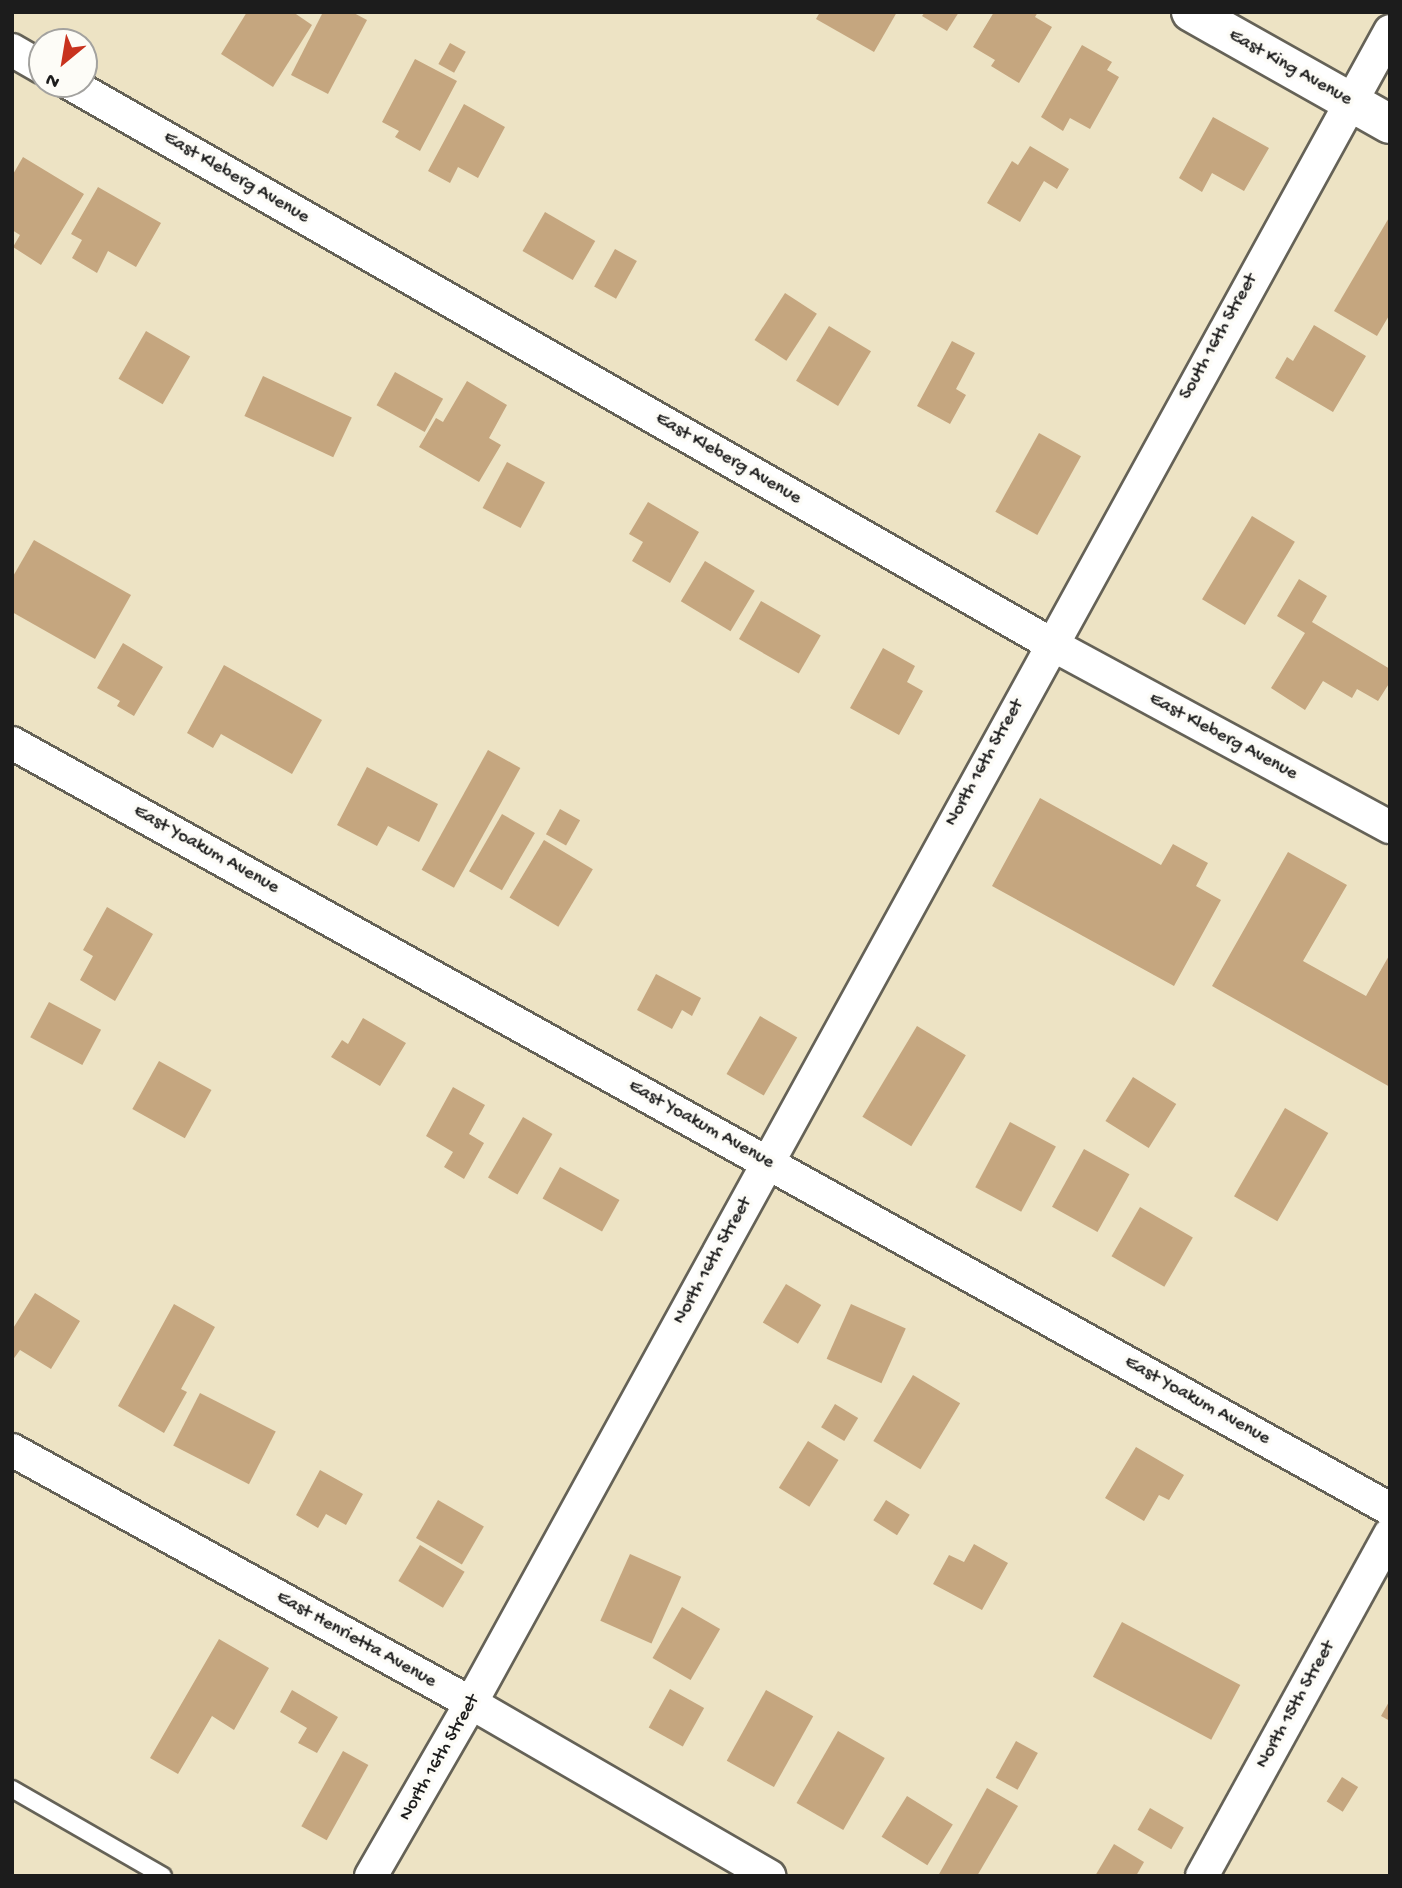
<!DOCTYPE html>
<style>
body{margin:0}
#map{position:relative;width:1402px;height:1888px;overflow:hidden;background:#ede3c4;font-family:"Gochi Hand",sans-serif}
div>[style]{position:absolute}
.building>*{inset:0;background:#c5a67f;transform-origin:0 0}
.roads{filter:drop-shadow(2px 0 #656257) drop-shadow(-2px 0 #656257) drop-shadow(0 2px #656257) drop-shadow(0 -2px #656257)}
.service>*{height:16px;margin:-8px;padding:0 8px;transform-origin:8px;border-radius:8px;background:#fff}
.minor>*{height:32px;margin:-16px;padding:0 16px;transform-origin:16px;border-radius:16px;background:#fff}
.primary>*{height:38px;margin:-19px;padding:0 19px;transform-origin:19px;border-radius:19px;background:#fff}
span{translate:-50% -50%;white-space:nowrap;text-align:center;line-height:1.15;-webkit-text-stroke:7px #fdfcf7;paint-order:stroke}
.street-label{font-size:19px;color:#1c1c1c}
.frame{position:absolute;inset:0;border:14px solid #1c1c1c;pointer-events:none}
.north{position:absolute;left:28px;top:28px;width:70px;height:70px;box-sizing:border-box;background:#fdfcf7;border:2px solid #a3a29f;border-radius:50%;rotate:210deg;font-size:19px;font-weight:700;line-height:28px;text-align:center;color:#1c1c1c}
.north::after{content:'';display:block;margin:auto;width:24px;height:32px;background:#c8321e;clip-path:polygon(50% 0,100% 100%,50% 72%,0 100%)}
</style>
<div id="map">
<div class="building">
<i style="clip-path:polygon(247px 12px,293px 12px,312px 25px,273px 87px,221px 54px)"></i>
<i style="clip-path:polygon(323px 12px,352px 12px,367px 20px,328px 94px,291px 75px)"></i>
<i style="clip-path:polygon(820px 12px,897px 12px,874px 52px,816px 19px)"></i>
<i style="clip-path:polygon(925px 12px,959px 12px,947px 31px,922px 16px)"></i>
<i style="clip-path:polygon(994px 12px,1038px 12px,1035px 17px,1052px 27px,1019px 83px,991px 66px,995px 60px,973px 47px)"></i>
<i style="left:450px;top:43px;width:18px;height:24px;rotate:29deg"></i>
<i style="clip-path:polygon(1082px 45px,1112px 62px,1107px 70px,1119px 77px,1090px 129px,1070px 118px,1063px 131px,1041px 117px)"></i>
<i style="clip-path:polygon(415px 59px,457px 81px,420px 151px,395px 137px,399px 131px,382px 122px)"></i>
<i style="clip-path:polygon(464px 104px,505px 127px,478px 178px,458px 167px,450px 183px,428px 171px)"></i>
<i style="clip-path:polygon(1213px 117px,1269px 148px,1244px 191px,1212px 173px,1202px 192px,1179px 178px)"></i>
<i style="clip-path:polygon(1030px 146px,1069px 169px,1057px 189px,1044px 181px,1020px 222px,987px 203px,1012px 161px,1018px 165px)"></i>
<i style="clip-path:polygon(23px 157px,84px 194px,41px 265px,13px 247px,20px 235px,12px 230px,12px 176px)"></i>
<i style="clip-path:polygon(98px 187px,161px 223px,136px 267px,108px 251px,97px 273px,72px 258px,82px 240px,71px 234px)"></i>
<i style="left:545px;top:212px;width:58px;height:45px;rotate:30deg"></i>
<i style="clip-path:polygon(1390px 216px,1390px 314px,1377px 336px,1334px 311px)"></i>
<i style="left:615px;top:249px;width:25px;height:43px;rotate:29deg"></i>
<i style="left:785px;top:293px;width:38px;height:56px;rotate:33deg"></i>
<i style="clip-path:polygon(1314px 325px,1366px 356px,1333px 412px,1275px 378px,1287px 357px,1293px 361px)"></i>
<i style="left:829px;top:326px;width:49px;height:64px;rotate:31deg"></i>
<i style="left:146px;top:331px;width:51px;height:55px;rotate:30deg"></i>
<i style="clip-path:polygon(952px 341px,975px 353px,956px 389px,966px 395px,950px 424px,917px 406px)"></i>
<i style="left:395px;top:372px;width:55px;height:38px;rotate:29deg"></i>
<i style="left:263px;top:376px;width:98px;height:44px;rotate:25deg"></i>
<i style="clip-path:polygon(467px 381px,507px 405px,489px 438px,501px 445px,479px 482px,419px 447px,436px 418px,443px 422px)"></i>
<i style="left:1039px;top:433px;width:48px;height:90px;rotate:29deg"></i>
<i style="left:507px;top:462px;width:43px;height:52px;rotate:28deg"></i>
<i style="clip-path:polygon(648px 502px,699px 532px,670px 583px,632px 561px,643px 542px,629px 534px)"></i>
<i style="left:1252px;top:516px;width:50px;height:97px;rotate:31deg"></i>
<i style="clip-path:polygon(34px 540px,131px 595px,95px 659px,12px 612px,12px 578px)"></i>
<i style="left:705px;top:561px;width:58px;height:47px;rotate:31deg"></i>
<i style="clip-path:polygon(1299px 579px,1327px 596px,1312px 622px,1390px 669px,1390px 682px,1378px 701px,1357px 689px,1352px 698px,1323px 681px,1305px 710px,1271px 688px,1305px 633px,1277px 616px)"></i>
<i style="left:761px;top:601px;width:69px;height:44px;rotate:30deg"></i>
<i style="clip-path:polygon(123px 643px,163px 667px,134px 716px,117px 706px,120px 701px,97px 688px)"></i>
<i style="clip-path:polygon(883px 648px,915px 666px,907px 682px,923px 691px,899px 735px,850px 708px)"></i>
<i style="clip-path:polygon(224px 665px,322px 720px,292px 774px,221px 734px,213px 748px,187px 733px)"></i>
<i style="left:488px;top:750px;width:37px;height:137px;rotate:29deg"></i>
<i style="clip-path:polygon(367px 767px,438px 804px,419px 842px,388px 826px,377px 846px,337px 825px)"></i>
<i style="clip-path:polygon(1040px 798px,1161px 865px,1173px 844px,1208px 863px,1196px 886px,1221px 900px,1174px 986px,992px 886px)"></i>
<i style="left:560px;top:809px;width:23px;height:29px;rotate:29deg"></i>
<i style="left:502px;top:814px;width:38px;height:66px;rotate:30deg"></i>
<i style="left:544px;top:840px;width:57px;height:67px;rotate:31deg"></i>
<i style="clip-path:polygon(1288px 852px,1347px 885px,1303px 961px,1366px 996px,1390px 954px,1390px 1087px,1212px 986px)"></i>
<i style="clip-path:polygon(107px 907px,153px 934px,115px 1001px,80px 980px,93px 956px,83px 950px)"></i>
<i style="clip-path:polygon(656px 974px,701px 998px,692px 1016px,682px 1010px,672px 1029px,637px 1010px)"></i>
<i style="left:49px;top:1002px;width:59px;height:40px;rotate:28deg"></i>
<i style="left:760px;top:1016px;width:43px;height:67px;rotate:30deg"></i>
<i style="clip-path:polygon(363px 1018px,406px 1043px,380px 1086px,331px 1057px,342px 1040px,348px 1044px)"></i>
<i style="left:917px;top:1026px;width:57px;height:106px;rotate:31deg"></i>
<i style="left:159px;top:1061px;width:60px;height:55px;rotate:29deg"></i>
<i style="left:1133px;top:1077px;width:51px;height:52px;rotate:32deg"></i>
<i style="clip-path:polygon(453px 1087px,485px 1105px,469px 1134px,484px 1143px,464px 1179px,444px 1167px,453px 1152px,426px 1136px)"></i>
<i style="left:1285px;top:1108px;width:50px;height:102px;rotate:30deg"></i>
<i style="left:523px;top:1117px;width:34px;height:70px;rotate:30deg"></i>
<i style="left:1010px;top:1122px;width:52px;height:74px;rotate:28deg"></i>
<i style="left:1084px;top:1149px;width:52px;height:66px;rotate:29deg"></i>
<i style="left:560px;top:1167px;width:68px;height:36px;rotate:29deg"></i>
<i style="left:1140px;top:1207px;width:61px;height:57px;rotate:30deg"></i>
<i style="left:786px;top:1284px;width:41px;height:45px;rotate:31deg"></i>
<i style="clip-path:polygon(35px 1293px,80px 1321px,51px 1369px,20px 1350px,12px 1361px,12px 1330px)"></i>
<i style="clip-path:polygon(174px 1304px,215px 1327px,181px 1389px,187px 1392px,164px 1433px,118px 1406px)"></i>
<i style="left:851px;top:1304px;width:60px;height:60px;rotate:24deg"></i>
<i style="left:913px;top:1375px;width:55px;height:77px;rotate:31deg"></i>
<i style="left:200px;top:1393px;width:85px;height:59px;rotate:27deg"></i>
<i style="left:835px;top:1404px;width:27px;height:27px;rotate:31deg"></i>
<i style="left:808px;top:1441px;width:36px;height:55px;rotate:32deg"></i>
<i style="clip-path:polygon(1136px 1447px,1184px 1475px,1169px 1500px,1159px 1495px,1144px 1521px,1105px 1498px)"></i>
<i style="clip-path:polygon(320px 1470px,363px 1494px,346px 1525px,326px 1514px,318px 1528px,296px 1515px)"></i>
<i style="left:438px;top:1500px;width:53px;height:44px;rotate:30deg"></i>
<i style="left:886px;top:1500px;width:28px;height:24px;rotate:32deg"></i>
<i style="clip-path:polygon(974px 1544px,1008px 1563px,982px 1610px,933px 1584px,949px 1555px,964px 1562px)"></i>
<i style="left:420px;top:1545px;width:52px;height:42px;rotate:31deg"></i>
<i style="left:630px;top:1554px;width:56px;height:73px;rotate:24deg"></i>
<i style="left:682px;top:1607px;width:44px;height:59px;rotate:30deg"></i>
<i style="left:1122px;top:1622px;width:134px;height:62px;rotate:28deg"></i>
<i style="clip-path:polygon(219px 1639px,269px 1668px,234px 1730px,212px 1716px,178px 1774px,150px 1758px)"></i>
<i style="left:670px;top:1689px;width:39px;height:44px;rotate:29deg"></i>
<i style="clip-path:polygon(292px 1690px,338px 1717px,317px 1753px,298px 1743px,307px 1728px,280px 1712px)"></i>
<i style="left:766px;top:1690px;width:54px;height:81px;rotate:29deg"></i>
<i style="clip-path:polygon(1390px 1700px,1390px 1721px,1381px 1716px)"></i>
<i style="left:838px;top:1731px;width:54px;height:83px;rotate:30deg"></i>
<i style="left:1016px;top:1741px;width:25px;height:42px;rotate:29deg"></i>
<i style="left:343px;top:1751px;width:29px;height:86px;rotate:29deg"></i>
<i style="left:1342px;top:1777px;width:19px;height:29px;rotate:32deg"></i>
<i style="clip-path:polygon(987px 1788px,1018px 1806px,977px 1876px,938px 1876px)"></i>
<i style="left:907px;top:1796px;width:54px;height:48px;rotate:32deg"></i>
<i style="left:1150px;top:1808px;width:39px;height:25px;rotate:30deg"></i>
<i style="clip-path:polygon(1114px 1844px,1144px 1862px,1136px 1876px,1095px 1876px)"></i>
</div>
<div class="roads">
<div class="service">
<i style="left:12px;top:1789px;width:174px;rotate:29.9deg"></i>
</div>
<div class="minor">
<i style="left:12px;top:50px;width:34px;rotate:30deg"></i>
<i style="left:71px;top:84px;width:1129px;rotate:29.74deg"></i>
<i style="left:1051px;top:644px;width:385px;rotate:28.4deg"></i>
<i style="left:12px;top:743px;width:1577px;rotate:29.07deg"></i>
<i style="left:12px;top:1450px;width:524px;rotate:28.86deg"></i>
<i style="left:471px;top:1703px;width:345px;rotate:30.1deg"></i>
<i style="left:371px;top:1876px;width:200px;rotate:-60deg"></i>
<i style="left:471px;top:1703px;width:1908px;rotate:-61.2deg"></i>
<i style="left:1202px;top:1876px;width:390px;rotate:-61.2deg"></i>
</div>
<div class="primary">
<i style="left:1191px;top:12px;width:228px;rotate:29.4deg"></i>
</div>
</div>
<div class="street-label">
<span style="left:1290px;top:68px;rotate:29deg">East King Avenue</span>
<span style="left:236px;top:178px;rotate:30deg">East Kleberg Avenue</span>
<span style="left:1219px;top:337px;rotate:-61deg">South 16th Street</span>
<span style="left:728px;top:459px;rotate:30deg">East Kleberg Avenue</span>
<span style="left:1223px;top:737px;rotate:28deg">East Kleberg Avenue</span>
<span style="left:985px;top:763px;rotate:-61deg">North 16th Street</span>
<span style="left:206px;top:850px;rotate:29deg">East Yoakum Avenue</span>
<span style="left:701px;top:1125px;rotate:29deg">East Yoakum Avenue</span>
<span style="left:713px;top:1261px;rotate:-61deg">North 16th Street</span>
<span style="left:1197px;top:1401px;rotate:29deg">East Yoakum Avenue</span>
<span style="left:356px;top:1640px;rotate:29deg">East Henrietta Avenue</span>
<span style="left:1296px;top:1705px;rotate:-61deg">North 15th Street</span>
<span style="left:440px;top:1758px;rotate:-60deg">North 16th Street</span>
</div>
<div class="frame"></div>
<div class="north">N</div>
</div>
